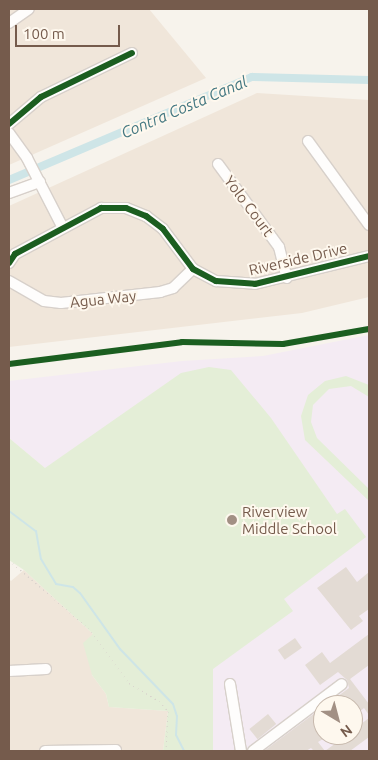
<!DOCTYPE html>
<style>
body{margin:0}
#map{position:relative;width:378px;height:760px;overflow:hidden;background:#f7f3ec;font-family:Ubuntu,sans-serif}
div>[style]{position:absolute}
.residential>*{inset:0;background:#f0e6da}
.education>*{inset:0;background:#f4ebf3}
.green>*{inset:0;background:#e4eed7}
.stream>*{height:2px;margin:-1px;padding:0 1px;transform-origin:1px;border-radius:1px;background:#cee5e7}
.canal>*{height:8px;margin:-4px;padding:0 4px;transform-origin:4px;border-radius:4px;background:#cee5e7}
.building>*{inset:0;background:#e3dbd4;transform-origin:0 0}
.path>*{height:1px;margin-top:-0.5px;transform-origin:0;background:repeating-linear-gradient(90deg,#d8d1cc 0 1px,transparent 0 5px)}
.roads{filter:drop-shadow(1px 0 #d7d0ca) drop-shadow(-1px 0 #d7d0ca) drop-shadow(0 1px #d7d0ca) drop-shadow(0 -1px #d7d0ca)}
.minor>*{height:10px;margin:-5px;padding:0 5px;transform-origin:5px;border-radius:5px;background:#fefdfc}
.cycleway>*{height:6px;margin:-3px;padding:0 3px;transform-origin:3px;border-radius:3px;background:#1b5e20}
.dots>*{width:14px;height:14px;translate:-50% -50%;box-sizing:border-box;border:2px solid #fef8ee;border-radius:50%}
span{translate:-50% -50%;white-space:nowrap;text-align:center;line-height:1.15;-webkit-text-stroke:4px #fef8ee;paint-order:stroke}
.street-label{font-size:15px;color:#755b4c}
.poi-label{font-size:15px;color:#755b4c}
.left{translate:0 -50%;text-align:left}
.water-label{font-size:16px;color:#437781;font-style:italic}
.frame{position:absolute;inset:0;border:10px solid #755b4c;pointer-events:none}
.north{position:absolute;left:313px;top:695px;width:50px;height:50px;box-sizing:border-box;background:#fef8ee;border:1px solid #c7b9ad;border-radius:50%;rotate:143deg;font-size:14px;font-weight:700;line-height:20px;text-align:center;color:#755b4c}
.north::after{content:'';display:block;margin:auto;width:18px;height:22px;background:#a29084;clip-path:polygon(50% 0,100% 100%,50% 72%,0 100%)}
.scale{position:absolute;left:15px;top:25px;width:105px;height:22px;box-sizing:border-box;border:2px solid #755b4c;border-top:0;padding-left:6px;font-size:15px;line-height:18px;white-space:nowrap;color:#755b4c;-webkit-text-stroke:4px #fef8ee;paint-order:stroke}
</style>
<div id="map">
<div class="residential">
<i style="clip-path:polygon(9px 9px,149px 9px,206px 78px,9px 165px)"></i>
<i style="clip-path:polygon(257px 93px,369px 100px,369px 297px,302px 313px,9px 347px,9px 206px)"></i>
<i style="clip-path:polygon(24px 570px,93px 634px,92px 675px,106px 694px,109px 707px,168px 711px,163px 751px,9px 751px,9px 579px,11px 581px)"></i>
</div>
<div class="education">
<i style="clip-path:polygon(evenodd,369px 335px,369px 751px,213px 751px,213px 669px,45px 468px,9px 438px,9px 381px,182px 361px,263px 356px,369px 335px,323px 705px,353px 705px,353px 735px,323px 735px,323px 705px)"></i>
</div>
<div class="green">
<i style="clip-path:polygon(209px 367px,231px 370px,271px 418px,337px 514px,345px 509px,366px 537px,284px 599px,293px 611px,213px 669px,213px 751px,163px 751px,168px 711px,109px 707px,106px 694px,92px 675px,83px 643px,93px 634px,24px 570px,9px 560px,9px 438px,45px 468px,181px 373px)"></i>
<i style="clip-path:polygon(346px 376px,369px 385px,369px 397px,351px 386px,329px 389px,313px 405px,311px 422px,317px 438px,369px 489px,369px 501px,305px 440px,301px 416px,308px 395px,325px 381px)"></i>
</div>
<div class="stream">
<i style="left:9px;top:511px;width:34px;rotate:37deg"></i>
<i style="left:36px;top:531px;width:28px;rotate:80deg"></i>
<i style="left:41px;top:559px;width:29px;rotate:59deg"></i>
<i style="left:56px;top:584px;width:17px;rotate:10deg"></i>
<i style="left:73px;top:587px;width:9px;rotate:41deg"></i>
<i style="left:80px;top:593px;width:69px;rotate:54.5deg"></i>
<i style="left:120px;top:649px;width:76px;rotate:46.1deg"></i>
<i style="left:173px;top:704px;width:13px;rotate:72deg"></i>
<i style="left:177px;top:716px;width:19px;rotate:93deg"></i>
<i style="left:176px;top:735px;width:18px;rotate:63deg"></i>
</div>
<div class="canal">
<i style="left:9px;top:180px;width:264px;rotate:-23deg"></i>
<i style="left:252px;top:77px;width:117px;rotate:1.5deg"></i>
</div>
<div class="building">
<i style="clip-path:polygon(346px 567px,357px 582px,369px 572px,369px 609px,359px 616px,363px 621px,351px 630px,317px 588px)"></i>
<i style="clip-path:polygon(369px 634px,369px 665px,350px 679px,369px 704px,369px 715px,364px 708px,353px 717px,353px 705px,326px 705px,349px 688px,347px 680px,338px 672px,320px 685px,305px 665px,322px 652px,330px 663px)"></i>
<i style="left:295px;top:638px;width:12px;height:21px;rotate:55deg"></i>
<i style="clip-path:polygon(323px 707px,323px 739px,318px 742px,325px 751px,314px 751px,311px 748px,306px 751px,264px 751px)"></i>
<i style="left:268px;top:714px;width:13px;height:24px;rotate:51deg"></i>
<i style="clip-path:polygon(369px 718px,369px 737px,350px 751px,325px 751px,347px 735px,353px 735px,353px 730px)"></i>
</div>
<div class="path">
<i style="left:9px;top:560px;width:104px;rotate:40.7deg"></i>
<i style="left:88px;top:628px;width:69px;rotate:53.3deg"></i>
<i style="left:129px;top:683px;width:35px;rotate:31deg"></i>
<i style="left:159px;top:701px;width:13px;rotate:48deg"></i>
<i style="left:168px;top:711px;width:40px;rotate:92.9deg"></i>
</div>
<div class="roads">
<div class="minor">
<i style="left:9px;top:23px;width:24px;rotate:-35deg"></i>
<i style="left:9px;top:124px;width:42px;rotate:-40.2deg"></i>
<i style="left:41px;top:97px;width:101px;rotate:-25.8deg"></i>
<i style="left:9px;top:133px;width:31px;rotate:54deg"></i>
<i style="left:27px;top:158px;width:76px;rotate:62.8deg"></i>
<i style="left:308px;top:141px;width:104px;rotate:54deg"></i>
<i style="left:218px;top:164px;width:103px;rotate:53.7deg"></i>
<i style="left:279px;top:247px;width:32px;rotate:76deg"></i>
<i style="left:9px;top:193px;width:33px;rotate:-20deg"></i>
<i style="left:9px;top:263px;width:11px;rotate:-56deg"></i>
<i style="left:15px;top:254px;width:98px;rotate:-28.1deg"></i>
<i style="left:101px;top:208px;width:25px"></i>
<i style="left:126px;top:208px;width:22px;rotate:22deg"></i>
<i style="left:146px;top:216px;width:21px;rotate:37deg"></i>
<i style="left:163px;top:229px;width:50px;rotate:53.1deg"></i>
<i style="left:193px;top:269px;width:26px;rotate:28deg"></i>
<i style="left:216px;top:281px;width:39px;rotate:4deg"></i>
<i style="left:255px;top:284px;width:117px;rotate:-13.8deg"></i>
<i style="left:9px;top:281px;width:40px;rotate:29.7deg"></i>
<i style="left:44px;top:301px;width:17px;rotate:7deg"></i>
<i style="left:61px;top:303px;width:100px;rotate:-6.3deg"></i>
<i style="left:160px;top:292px;width:14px;rotate:-17deg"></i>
<i style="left:173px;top:288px;width:28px;rotate:-44deg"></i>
<i style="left:9px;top:671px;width:37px;rotate:-3deg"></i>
<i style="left:230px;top:684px;width:68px;rotate:80.7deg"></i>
<i style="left:45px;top:751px;width:71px;rotate:-0.8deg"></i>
<i style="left:253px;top:751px;width:111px;rotate:-37deg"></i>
</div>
</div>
<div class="cycleway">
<i style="left:9px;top:124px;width:42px;rotate:-40.2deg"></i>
<i style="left:41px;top:97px;width:101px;rotate:-25.8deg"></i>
<i style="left:9px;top:263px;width:11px;rotate:-56deg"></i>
<i style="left:15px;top:254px;width:98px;rotate:-28.1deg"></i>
<i style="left:101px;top:208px;width:25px"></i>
<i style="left:126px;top:208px;width:22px;rotate:22deg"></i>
<i style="left:146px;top:216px;width:21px;rotate:37deg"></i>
<i style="left:163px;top:229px;width:50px;rotate:53.1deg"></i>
<i style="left:193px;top:269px;width:26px;rotate:28deg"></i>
<i style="left:216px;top:281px;width:39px;rotate:4deg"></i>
<i style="left:255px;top:284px;width:117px;rotate:-13.8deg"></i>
<i style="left:9px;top:364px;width:174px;rotate:-7.2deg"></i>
<i style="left:182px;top:342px;width:101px;rotate:1.1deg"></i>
<i style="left:283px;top:344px;width:87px;rotate:-9.9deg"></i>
</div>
<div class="dots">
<i style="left:232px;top:520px;background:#a29084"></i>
</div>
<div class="street-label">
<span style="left:249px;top:206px;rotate:53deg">Yolo Court</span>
<span style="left:298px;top:259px;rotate:-13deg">Riverside Drive</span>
<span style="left:103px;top:299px;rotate:-6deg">Agua Way</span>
</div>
<div class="poi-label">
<span class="left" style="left:242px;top:520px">Riverview<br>Middle School</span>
</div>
<div class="water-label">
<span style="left:184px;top:107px;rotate:-23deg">Contra Costa Canal</span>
</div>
<div class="frame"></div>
<div class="north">N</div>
<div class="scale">100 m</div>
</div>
